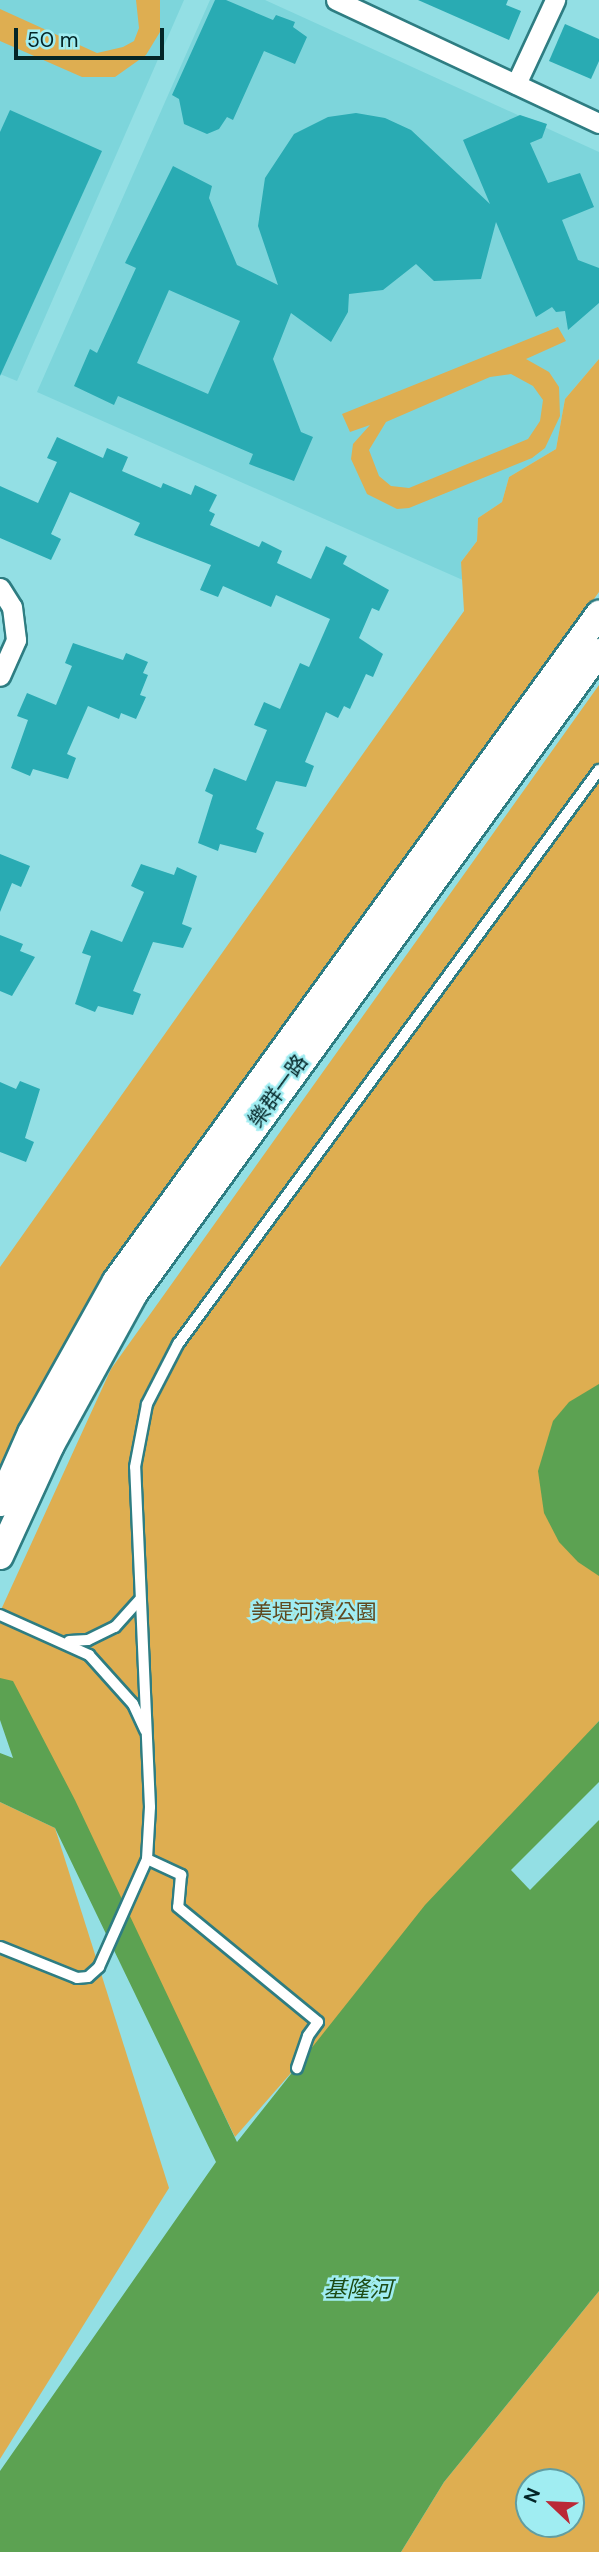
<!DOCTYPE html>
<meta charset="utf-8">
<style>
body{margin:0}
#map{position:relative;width:599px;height:2552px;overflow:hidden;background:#93dfe4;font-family:"DM Sans","Noto Sans TC",sans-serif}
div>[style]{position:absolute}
.built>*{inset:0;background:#7dd5db}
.green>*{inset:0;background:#deae51}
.water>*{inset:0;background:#5ca252}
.pier>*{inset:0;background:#93dfe4}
.building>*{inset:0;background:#29abb3}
.roads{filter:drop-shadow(2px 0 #2e7d82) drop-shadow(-2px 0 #2e7d82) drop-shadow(0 2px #2e7d82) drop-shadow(0 -2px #2e7d82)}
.lane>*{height:10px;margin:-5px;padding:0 5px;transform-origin:5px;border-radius:5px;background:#fff}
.street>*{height:19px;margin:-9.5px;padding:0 9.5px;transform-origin:9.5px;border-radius:9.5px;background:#fff}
.secondary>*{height:26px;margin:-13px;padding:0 13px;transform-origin:13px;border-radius:13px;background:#fff}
span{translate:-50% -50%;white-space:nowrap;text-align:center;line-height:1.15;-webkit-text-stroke:5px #a0edf2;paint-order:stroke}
.street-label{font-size:21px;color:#032527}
.park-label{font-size:21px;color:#5f491f}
.water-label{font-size:23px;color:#1d4c16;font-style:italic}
.north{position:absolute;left:515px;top:2468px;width:70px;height:70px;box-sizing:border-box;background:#a0edf2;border:2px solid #619da1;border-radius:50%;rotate:293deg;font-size:19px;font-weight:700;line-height:28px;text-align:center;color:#032527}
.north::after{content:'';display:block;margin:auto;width:24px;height:32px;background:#ba2937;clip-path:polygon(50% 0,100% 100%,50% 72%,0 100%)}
.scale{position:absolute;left:14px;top:28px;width:150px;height:32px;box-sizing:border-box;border:4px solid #032527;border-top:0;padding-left:9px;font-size:21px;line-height:24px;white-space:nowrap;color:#032527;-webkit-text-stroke:5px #a0edf2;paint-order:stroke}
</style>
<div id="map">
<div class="built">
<i style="clip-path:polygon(0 0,184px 0,17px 381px,0 374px)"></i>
<i style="clip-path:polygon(210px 0,265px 0,599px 152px,599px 359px,565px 399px,556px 449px,509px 477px,502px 502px,478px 518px,477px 541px,461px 562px,465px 581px,37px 392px)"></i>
</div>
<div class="green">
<i style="clip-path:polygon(136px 0,160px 0,160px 32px,146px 55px,115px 77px,82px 77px,0 41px,0 9px,97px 53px,123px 47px,134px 41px,139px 28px)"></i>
<i style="clip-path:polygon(evenodd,558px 327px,566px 341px,526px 359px,549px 372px,559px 387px,560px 416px,545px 448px,532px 458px,409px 508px,397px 509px,367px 494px,351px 459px,353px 444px,370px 425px,350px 432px,342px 414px,558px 327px,511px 374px,533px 386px,543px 400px,540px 421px,528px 439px,409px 488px,391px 486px,379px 476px,369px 450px,386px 422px,490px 377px,511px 374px)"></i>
<i style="clip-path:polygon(599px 359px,599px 592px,91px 1300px,0 1473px,0 1267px,464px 611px,461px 562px,477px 541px,478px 518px,502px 502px,509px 477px,556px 449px,565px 399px)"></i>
<i style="clip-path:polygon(599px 685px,599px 1721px,235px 2137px,13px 1682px,0 1702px,0 1612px,111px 1369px)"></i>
<i style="clip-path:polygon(0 1802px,55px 1828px,169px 2188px,0 2459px)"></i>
<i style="clip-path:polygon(evenodd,599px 2291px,599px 2552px,401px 2552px,444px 2482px,599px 2291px,529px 2482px,571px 2482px,571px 2524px,529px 2524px,529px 2482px)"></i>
</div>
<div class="water">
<i style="clip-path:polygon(599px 1384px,599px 1576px,578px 1562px,559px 1542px,544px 1513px,538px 1471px,553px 1421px,569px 1402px)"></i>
<i style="clip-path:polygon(0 1678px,13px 1681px,75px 1800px,237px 2142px,425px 1905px,599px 1721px,599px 2291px,444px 2482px,401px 2552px,0 2552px,0 2471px,216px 2162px,55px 1828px,0 1802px,0 1753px,13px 1758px,0 1720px)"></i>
</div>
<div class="pier">
<i style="clip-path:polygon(599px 1782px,599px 1820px,530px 1890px,511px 1870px)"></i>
</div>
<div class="building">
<i style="clip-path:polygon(215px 0,226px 0,273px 20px,276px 15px,295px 22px,293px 27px,307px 37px,295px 64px,264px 51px,233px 120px,227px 117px,219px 129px,207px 134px,184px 124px,179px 99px,172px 95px)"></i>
<i style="clip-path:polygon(418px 0,508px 0,506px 5px,521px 11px,509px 40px)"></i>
<i style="clip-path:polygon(565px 24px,599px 39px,599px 61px,591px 79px,549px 61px)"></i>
<i style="clip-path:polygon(10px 110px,102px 151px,0 376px,0 132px)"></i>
<i style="clip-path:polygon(evenodd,356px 113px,385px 118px,411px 130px,490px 204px,463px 140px,520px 115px,547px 124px,542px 138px,530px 143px,548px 183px,580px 173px,594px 207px,562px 220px,578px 260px,599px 268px,599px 303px,568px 330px,565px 311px,556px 312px,552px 307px,536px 317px,496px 222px,481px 279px,434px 281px,416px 264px,383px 290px,349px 294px,348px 312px,331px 342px,291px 313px,273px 359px,301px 432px,313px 437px,294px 481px,249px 464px,253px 454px,118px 396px,114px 405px,74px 386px,90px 349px,97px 353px,136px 268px,125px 263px,173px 166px,212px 186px,209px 198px,237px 265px,278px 285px,258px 226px,265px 178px,294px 134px,328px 117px,356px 113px,169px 290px,240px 321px,208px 394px,137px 363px,169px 290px)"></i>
<i style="clip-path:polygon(57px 437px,103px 458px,107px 448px,128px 457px,122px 471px,161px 488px,163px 483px,191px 495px,195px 485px,217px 495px,209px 511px,215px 514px,210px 525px,259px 547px,262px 541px,282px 551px,277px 563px,311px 579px,326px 546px,347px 556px,343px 564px,389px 590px,379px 611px,372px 608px,359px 638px,383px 654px,373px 677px,366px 674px,350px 709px,344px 706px,338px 718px,326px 712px,305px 762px,314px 766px,306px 787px,276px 781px,256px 829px,264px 833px,256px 853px,220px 844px,218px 851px,198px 843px,213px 795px,205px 791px,214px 768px,246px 781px,267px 730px,254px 725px,264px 702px,280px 709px,300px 663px,309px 667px,330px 619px,276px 595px,271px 607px,223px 586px,218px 597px,200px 590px,211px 565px,134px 535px,140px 523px,70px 492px,51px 534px,61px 539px,51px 560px,0 538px,0 486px,38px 503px,57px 462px,47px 458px)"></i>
<i style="clip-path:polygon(73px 643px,123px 660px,126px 653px,148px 662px,143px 673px,148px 675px,140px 695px,146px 697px,136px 719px,121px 713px,119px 719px,88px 706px,67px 754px,76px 758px,68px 779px,33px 769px,30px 776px,11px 768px,28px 720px,17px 716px,27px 693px,56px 705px,72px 666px,65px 663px)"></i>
<i style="clip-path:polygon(0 854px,30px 866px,21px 887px,12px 883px,0 912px)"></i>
<i style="clip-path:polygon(141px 864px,174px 875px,177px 867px,197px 876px,182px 924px,192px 928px,183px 948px,153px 942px,133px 991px,141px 994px,133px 1015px,98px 1006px,95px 1012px,75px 1004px,91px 956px,82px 953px,91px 930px,122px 942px,144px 892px,131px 886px)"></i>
<i style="clip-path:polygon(0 935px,23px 944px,20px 951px,35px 957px,12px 996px,0 991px)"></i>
<i style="clip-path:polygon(20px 1081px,40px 1089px,25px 1138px,34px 1142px,26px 1162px,0 1152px,0 1082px,16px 1089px)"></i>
</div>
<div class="roads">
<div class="lane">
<i style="left:0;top:1615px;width:98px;rotate:24.2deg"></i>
<i style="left:89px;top:1655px;width:66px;rotate:48.1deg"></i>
<i style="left:133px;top:1704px;width:29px;rotate:65deg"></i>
<i style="left:69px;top:1641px;width:19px;rotate:-3deg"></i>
<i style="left:88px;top:1640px;width:30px;rotate:-26deg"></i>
<i style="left:115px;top:1627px;width:36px;rotate:-48deg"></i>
<i style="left:147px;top:1859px;width:38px;rotate:25deg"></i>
<i style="left:181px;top:1875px;width:32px;rotate:95deg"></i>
<i style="left:178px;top:1907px;width:181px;rotate:39.4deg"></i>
<i style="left:318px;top:2022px;width:17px;rotate:126deg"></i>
<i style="left:308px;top:2036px;width:34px;rotate:109deg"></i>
<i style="left:0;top:1947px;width:83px;rotate:21.9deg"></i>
<i style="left:77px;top:1978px;width:11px;rotate:-5deg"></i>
<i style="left:88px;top:1977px;width:15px;rotate:-42deg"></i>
<i style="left:99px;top:1967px;width:118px;rotate:-66deg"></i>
<i style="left:147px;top:1859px;width:52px;rotate:-86.7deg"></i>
<i style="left:150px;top:1807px;width:340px;rotate:-92.5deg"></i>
<i style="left:135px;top:1467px;width:64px;rotate:-79.2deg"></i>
<i style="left:147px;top:1404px;width:68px;rotate:-62.7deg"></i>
<i style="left:178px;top:1344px;width:712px;rotate:-53.74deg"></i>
</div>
<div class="street">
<i style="left:336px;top:0;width:290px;rotate:25.1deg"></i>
<i style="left:516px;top:84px;width:93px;rotate:-65.1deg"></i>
<i style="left:0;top:588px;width:22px;rotate:58deg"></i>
<i style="left:12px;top:607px;width:33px;rotate:83deg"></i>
<i style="left:16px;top:640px;width:39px;rotate:114deg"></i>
</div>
<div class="secondary">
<i style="left:0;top:1503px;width:77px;rotate:-66.1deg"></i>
<i style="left:31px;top:1433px;width:174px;rotate:-60.8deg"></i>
<i style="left:116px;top:1281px;width:824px;rotate:-54.09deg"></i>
<i style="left:0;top:1556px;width:122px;rotate:-65.3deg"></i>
<i style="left:51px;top:1445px;width:172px;rotate:-61.2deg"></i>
<i style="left:134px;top:1294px;width:793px;rotate:-54.08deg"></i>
</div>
</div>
<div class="street-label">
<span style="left:278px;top:1091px;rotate:-54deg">樂群一路</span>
</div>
<div class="park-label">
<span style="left:314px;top:1612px">美堤河濱公園</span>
</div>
<div class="water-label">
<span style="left:358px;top:2289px">基隆河</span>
</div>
<div class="north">N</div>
<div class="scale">50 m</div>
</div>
